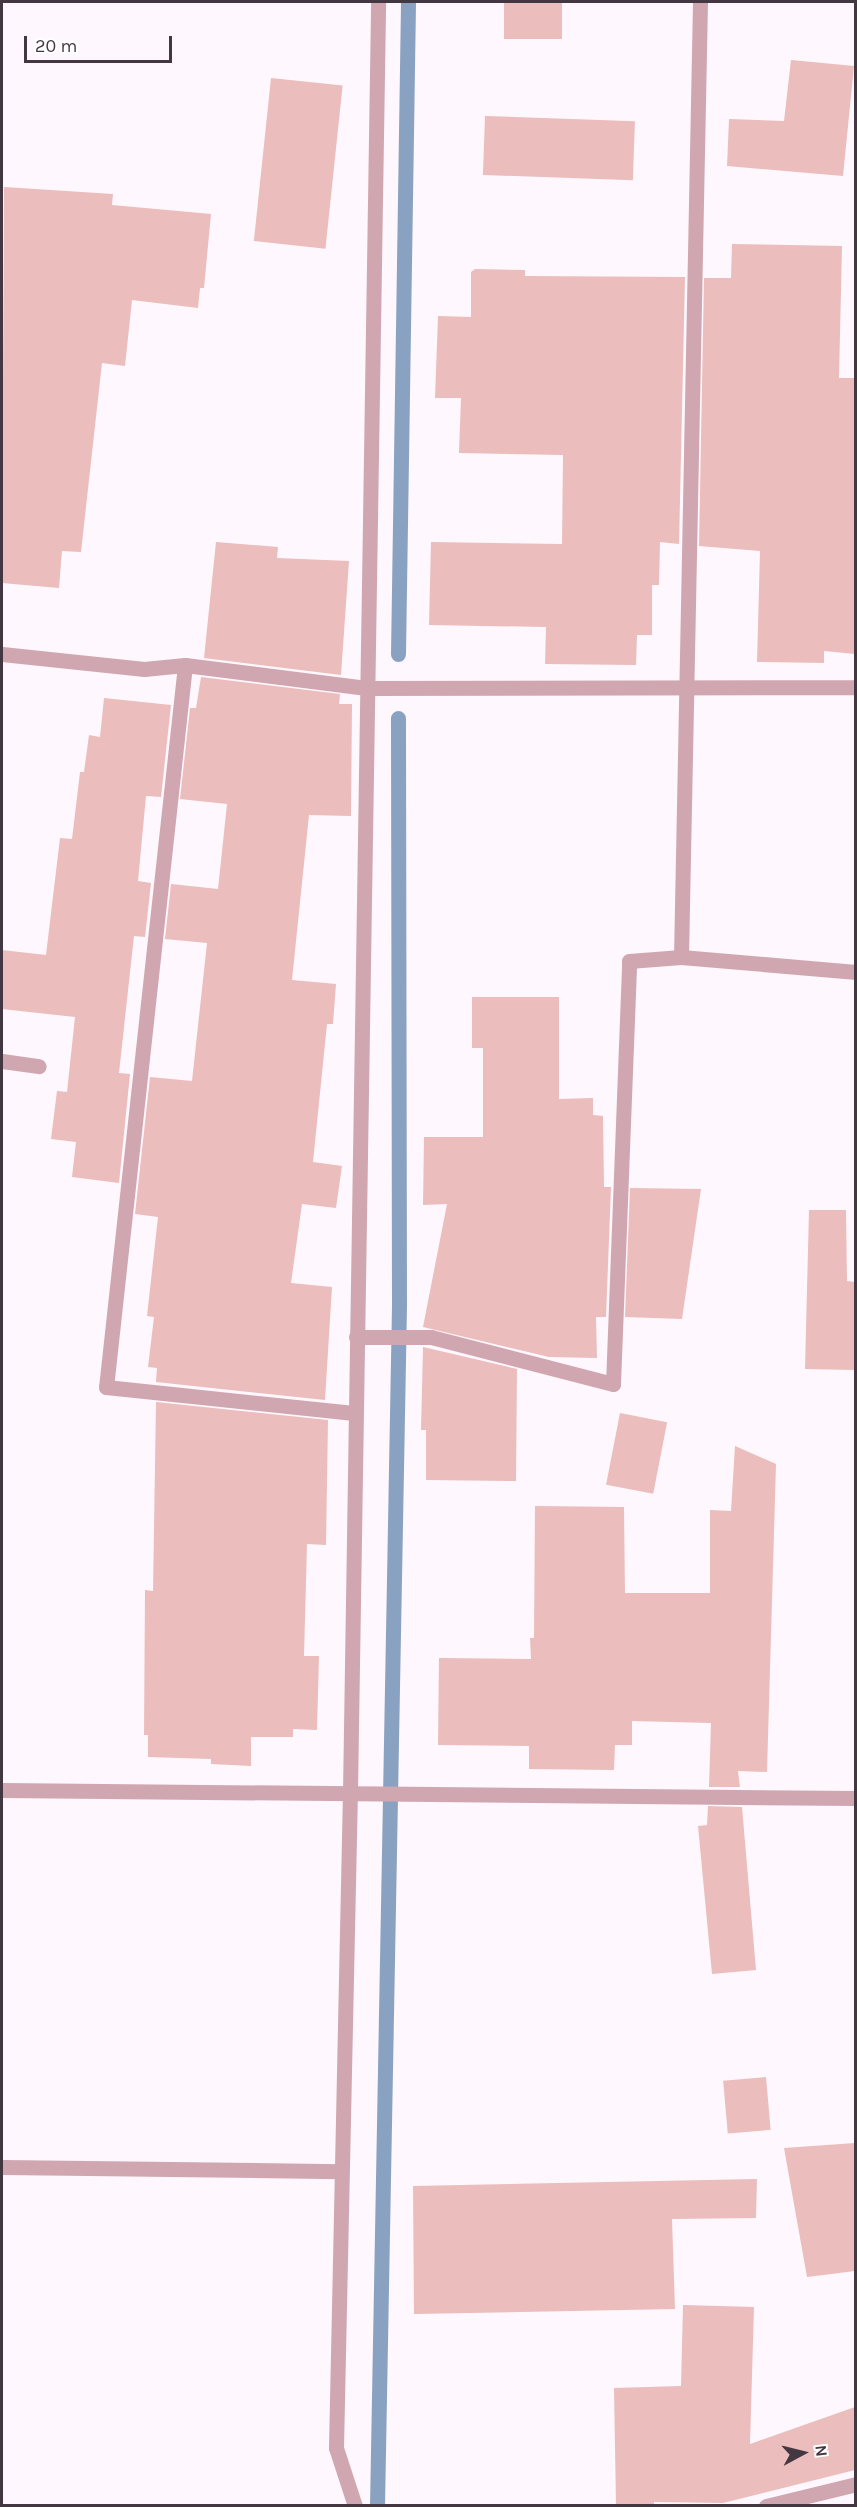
<!DOCTYPE html>
<style>
body{margin:0}
#map{position:relative;width:857px;height:2507px;overflow:hidden;background:#fef7fd;font-family:Karla,sans-serif}
div>[style]{position:absolute}
.stream>*{height:15px;margin:-7.5px;padding:0 7.5px;transform-origin:7.5px;border-radius:7.5px;background:#8aa2c1}
.building>*{inset:0;background:#ebbdbc;transform-origin:0 0}
.minor>*{height:15px;margin:-7.5px;padding:0 7.5px;transform-origin:7.5px;border-radius:7.5px;background:#d0a7b1}
span{translate:-50% -50%;white-space:nowrap;text-align:center;line-height:1.15;-webkit-text-stroke:6px #fff;paint-order:stroke}
.frame{position:absolute;inset:0;border:3px solid #433742;pointer-events:none}
.north{position:absolute;left:773px;top:2423px;width:60px;height:60px;-webkit-text-stroke:4px #fff;paint-order:stroke;rotate:83deg;font-size:16px;font-weight:700;line-height:24px;text-align:center;color:#433742}
.north::after{content:'';display:block;margin:auto;width:21px;height:27px;background:#433742;clip-path:polygon(50% 0,100% 100%,50% 72%,0 100%)}
.scale{position:absolute;left:24px;top:36px;width:148px;height:27px;box-sizing:border-box;border:3px solid #433742;border-top:0;padding-left:8px;font-size:18px;line-height:21px;white-space:nowrap;color:#433742;-webkit-text-stroke:4px #fff;paint-order:stroke}
</style>
<div id="map">
<div class="stream">
<i style="left:398px;top:654px;width:652px;rotate:-89.12deg"></i>
<i style="left:377px;top:2506px;width:1201px;rotate:-88.95deg"></i>
<i style="left:399px;top:1305px;width:587px;rotate:-90.1deg"></i>
</div>
<div class="building">
<i style="left:504px;top:2px;width:58px;height:37px"></i>
<i style="clip-path:polygon(791px 60px,854px 66px,843px 176px,727px 166px,729px 119px,784px 121px)"></i>
<i style="left:271px;top:78px;width:72px;height:164px;rotate:6deg"></i>
<i style="left:485px;top:116px;width:150px;height:59px;rotate:2deg"></i>
<i style="clip-path:polygon(4px 187px,113px 194px,112px 205px,211px 214px,204px 288px,200px 288px,198px 308px,132px 300px,125px 366px,102px 363px,81px 552px,62px 551px,59px 588px,2px 583px)"></i>
<i style="clip-path:polygon(732px 244px,842px 246px,839px 378px,855px 378px,855px 654px,824px 651px,824px 663px,757px 662px,760px 551px,699px 546px,704px 278px,731px 278px)"></i>
<i style="clip-path:polygon(475px 269px,525px 270px,525px 276px,685px 277px,679px 544px,660px 542px,659px 585px,652px 585px,652px 635px,637px 635px,636px 665px,545px 664px,546px 627px,429px 625px,431px 542px,562px 544px,563px 455px,459px 453px,461px 398px,435px 398px,438px 316px,471px 317px,471px 272px)"></i>
<i style="clip-path:polygon(216px 542px,278px 547px,277px 558px,349px 561px,341px 675px,204px 658px)"></i>
<i style="clip-path:polygon(201px 677px,340px 694px,339px 704px,352px 704px,351px 816px,309px 815px,292px 980px,336px 984px,333px 1024px,327px 1024px,313px 1162px,342px 1166px,336px 1208px,302px 1204px,291px 1283px,332px 1287px,325px 1400px,156px 1382px,157px 1368px,148px 1367px,154px 1317px,147px 1316px,158px 1217px,135px 1214px,150px 1077px,192px 1081px,207px 943px,165px 939px,171px 884px,218px 889px,227px 804px,180px 799px,190px 708px,196px 708px)"></i>
<i style="clip-path:polygon(104px 698px,171px 705px,161px 797px,146px 796px,138px 881px,151px 883px,145px 937px,134px 936px,119px 1073px,130px 1074px,119px 1183px,72px 1177px,76px 1142px,51px 1139px,57px 1091px,67px 1092px,75px 1017px,2px 1009px,2px 950px,46px 955px,60px 838px,72px 839px,80px 772px,84px 772px,89px 735px,100px 737px)"></i>
<i style="clip-path:polygon(472px 997px,559px 997px,559px 1099px,593px 1098px,593px 1115px,603px 1116px,604px 1187px,611px 1187px,606px 1317px,596px 1317px,597px 1358px,549px 1357px,423px 1327px,447px 1204px,423px 1205px,424px 1137px,483px 1137px,483px 1048px,472px 1048px)"></i>
<i style="clip-path:polygon(630px 1188px,701px 1189px,682px 1319px,625px 1317px)"></i>
<i style="clip-path:polygon(809px 1210px,846px 1210px,847px 1281px,855px 1282px,855px 1370px,805px 1369px)"></i>
<i style="clip-path:polygon(423px 1347px,517px 1369px,516px 1481px,426px 1480px,426px 1430px,421px 1430px)"></i>
<i style="clip-path:polygon(156px 1402px,328px 1420px,326px 1545px,307px 1544px,304px 1656px,319px 1656px,317px 1730px,293px 1729px,293px 1737px,251px 1737px,251px 1766px,211px 1764px,211px 1759px,148px 1757px,148px 1735px,144px 1735px,145px 1590px,153px 1591px)"></i>
<i style="left:620px;top:1413px;width:48px;height:73px;rotate:11deg"></i>
<i style="clip-path:polygon(735px 1446px,776px 1464px,767px 1772px,738px 1771px,740px 1787px,709px 1787px,711px 1723px,632px 1721px,632px 1745px,615px 1745px,614px 1770px,529px 1769px,529px 1746px,438px 1745px,439px 1658px,531px 1659px,530px 1638px,534px 1638px,535px 1506px,624px 1507px,625px 1593px,710px 1593px,710px 1510px,731px 1511px)"></i>
<i style="clip-path:polygon(708px 1806px,742px 1807px,756px 1970px,712px 1974px,698px 1826px,707px 1825px)"></i>
<i style="left:766px;top:2077px;width:53px;height:43px;rotate:85deg"></i>
<i style="clip-path:polygon(855px 2143px,855px 2271px,807px 2277px,784px 2148px)"></i>
<i style="clip-path:polygon(757px 2179px,756px 2218px,672px 2219px,675px 2309px,414px 2314px,413px 2186px)"></i>
<i style="clip-path:polygon(683px 2305px,754px 2307px,750px 2444px,855px 2407px,855px 2470px,723px 2503px,654px 2502px,654px 2505px,616px 2505px,614px 2388px,681px 2386px)"></i>
</div>
<div class="minor">
<i style="left:700px;top:2px;width:955px;rotate:91.14deg"></i>
<i style="left:681px;top:957px;width:176px;rotate:4.9deg"></i>
<i style="left:2px;top:654px;width:143px;rotate:6deg"></i>
<i style="left:144px;top:669px;width:41px;rotate:-5.6deg"></i>
<i style="left:185px;top:665px;width:183px;rotate:7.2deg"></i>
<i style="left:367px;top:688px;width:489px;rotate:-0.1deg"></i>
<i style="left:185px;top:665px;width:726px;rotate:96.24deg"></i>
<i style="left:106px;top:1387px;width:249px;rotate:6deg"></i>
<i style="left:2px;top:1061px;width:37px;rotate:8deg"></i>
<i style="left:356px;top:1337px;width:75px"></i>
<i style="left:431px;top:1337px;width:188px;rotate:14.5deg"></i>
<i style="left:613px;top:1384px;width:423px;rotate:-87.8deg"></i>
<i style="left:629px;top:961px;width:52px;rotate:-4.4deg"></i>
<i style="left:2px;top:1790px;width:854px;rotate:0.54deg"></i>
<i style="left:2px;top:2167px;width:339px;rotate:0.7deg"></i>
<i style="left:355px;top:2506px;width:61px;rotate:-108.1deg"></i>
<i style="left:336px;top:2448px;width:655px;rotate:-88.78deg"></i>
<i style="left:350px;top:1793px;width:1791px;rotate:-89.1deg"></i>
<i style="left:766px;top:2506px;width:93px;rotate:-13.7deg"></i>
</div>
<div class="frame"></div>
<div class="north">N</div>
<div class="scale">20 m</div>
</div>
